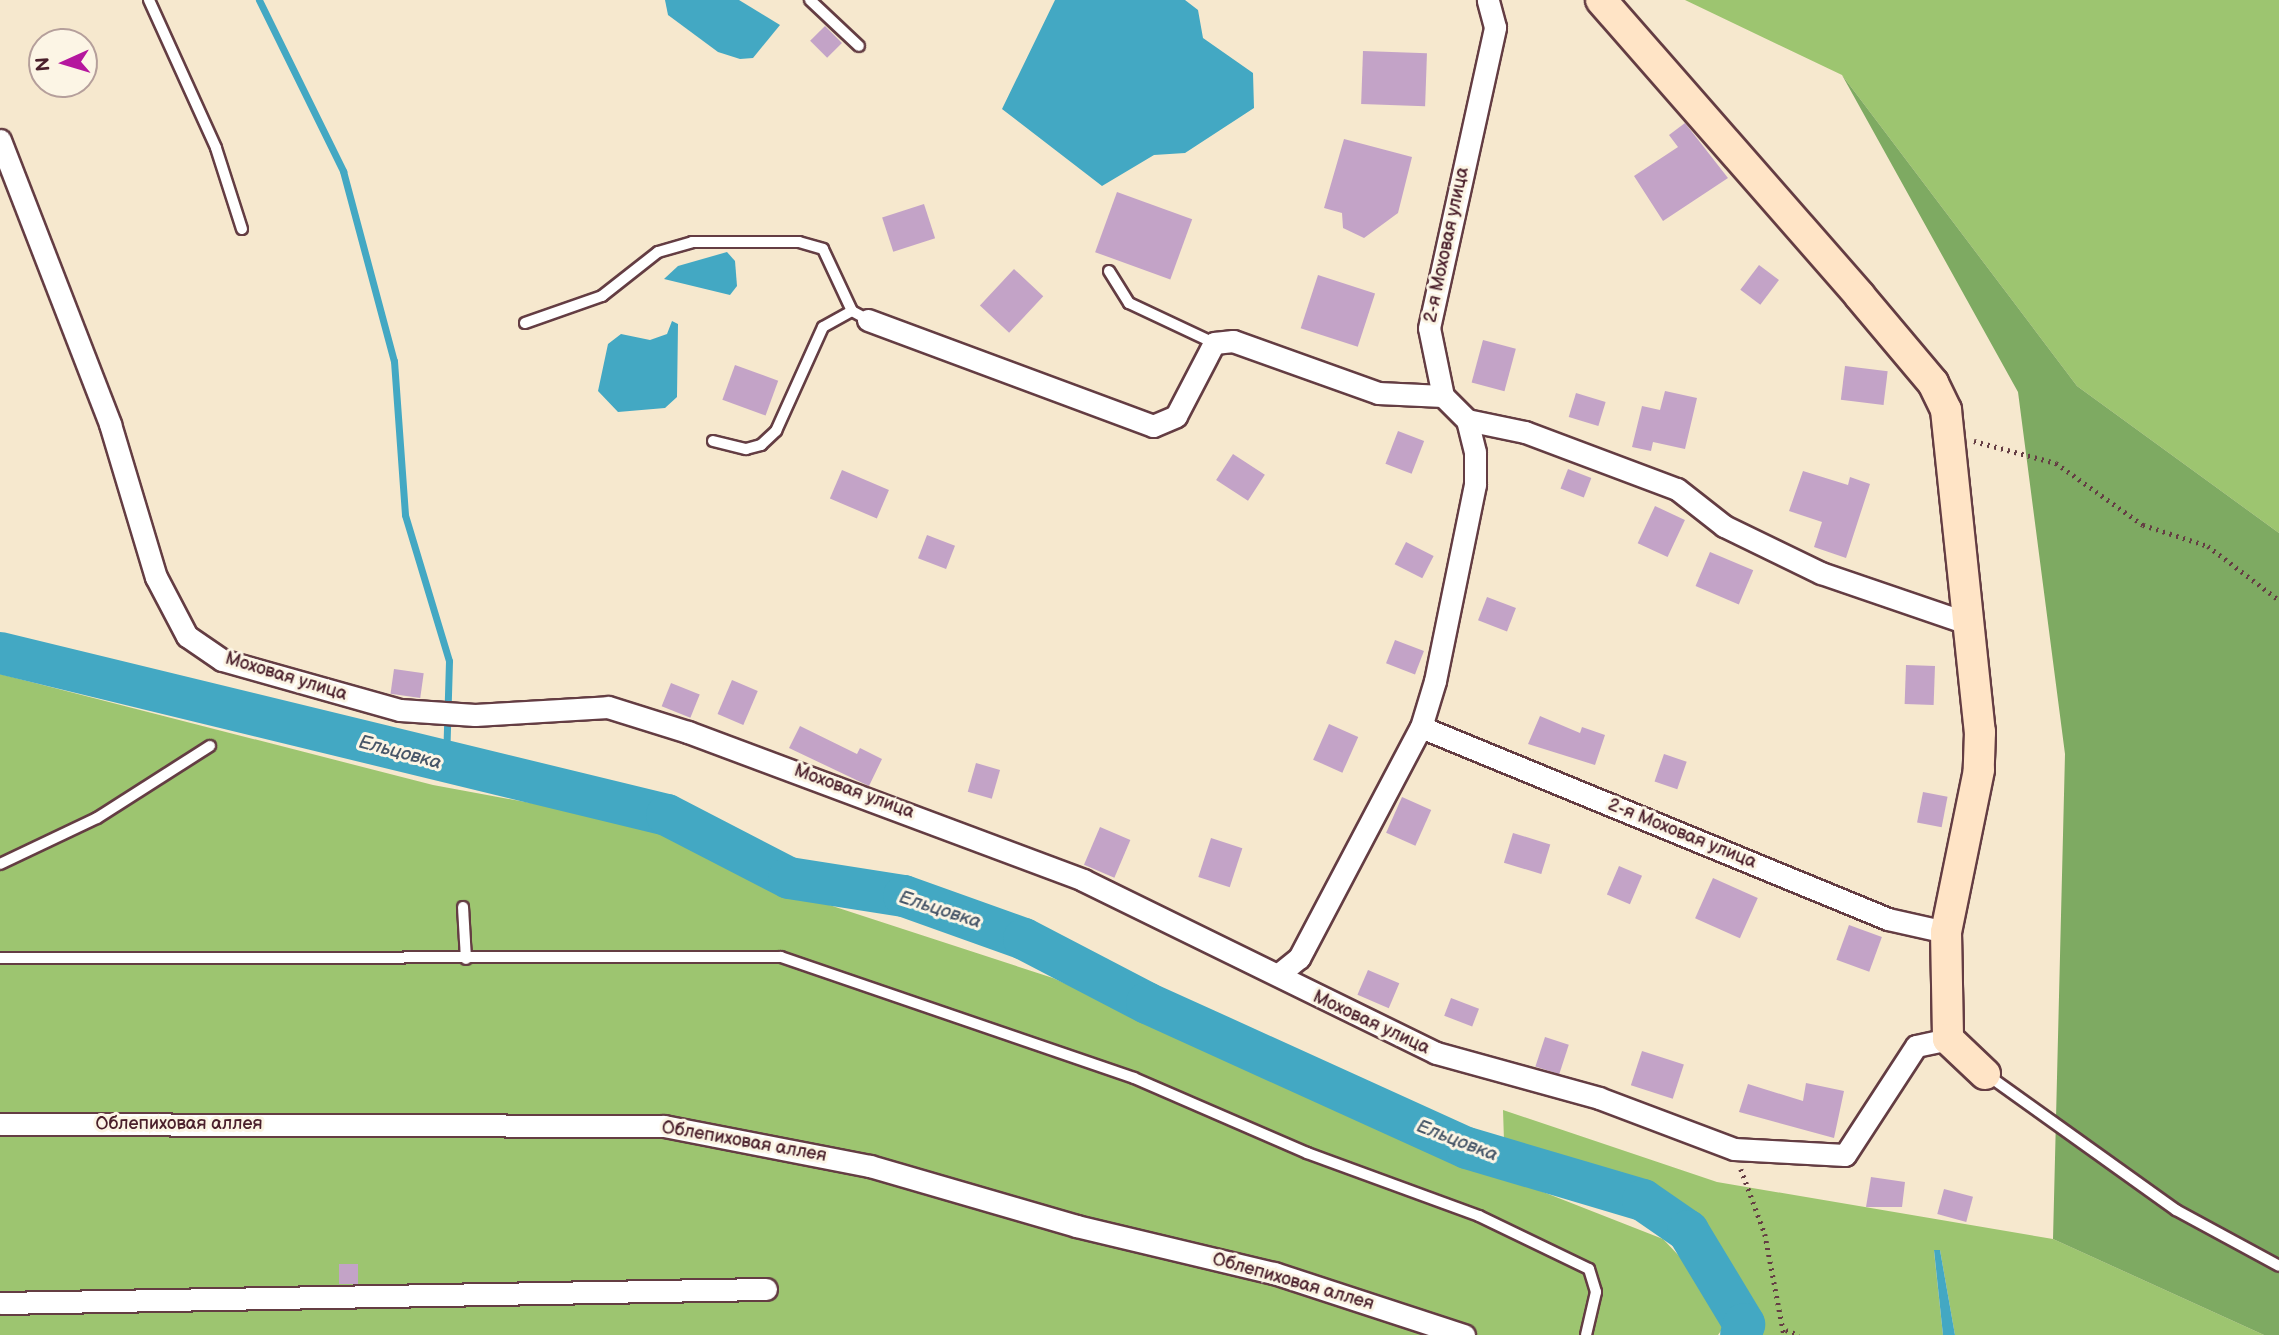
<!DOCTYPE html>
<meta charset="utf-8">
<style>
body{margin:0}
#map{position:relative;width:2279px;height:1335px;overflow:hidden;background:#f6e8ce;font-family:"Balsamiq Sans",sans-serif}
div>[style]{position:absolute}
.green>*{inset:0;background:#9dc570}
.forest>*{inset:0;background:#7eaa62}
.water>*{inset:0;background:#43a8c3}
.stream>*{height:7px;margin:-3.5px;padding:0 3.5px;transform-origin:3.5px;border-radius:3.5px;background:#43a8c3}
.river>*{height:42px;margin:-21px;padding:0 21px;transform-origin:21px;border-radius:21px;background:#43a8c3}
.building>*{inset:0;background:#c3a3c7;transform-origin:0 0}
.path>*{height:4.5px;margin-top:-2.25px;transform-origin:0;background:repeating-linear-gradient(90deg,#643d43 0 2px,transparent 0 7px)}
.roads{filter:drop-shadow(2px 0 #643d43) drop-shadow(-2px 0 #643d43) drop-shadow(0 2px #643d43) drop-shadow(0 -2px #643d43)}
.lane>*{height:10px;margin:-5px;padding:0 5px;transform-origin:5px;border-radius:5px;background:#fff}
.street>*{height:21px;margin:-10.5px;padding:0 10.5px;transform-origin:10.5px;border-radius:10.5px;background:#fff}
.secondary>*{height:30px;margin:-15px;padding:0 15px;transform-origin:15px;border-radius:15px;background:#ffe4c6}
span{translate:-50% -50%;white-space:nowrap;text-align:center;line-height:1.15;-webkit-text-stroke:6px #fcf5e5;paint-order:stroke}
.street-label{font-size:18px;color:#4a1f2b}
.water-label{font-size:19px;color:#475668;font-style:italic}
.north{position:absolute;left:28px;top:28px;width:70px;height:70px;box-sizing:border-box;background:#fcf5e5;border:2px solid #b59f9b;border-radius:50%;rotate:266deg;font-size:19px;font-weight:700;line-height:28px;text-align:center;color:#4a1f2b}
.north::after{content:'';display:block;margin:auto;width:24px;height:32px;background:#b5179e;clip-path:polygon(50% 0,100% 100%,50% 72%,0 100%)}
</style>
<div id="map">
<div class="green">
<i style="clip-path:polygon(1685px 0,2279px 0,2279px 533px,2077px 386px,1842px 75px)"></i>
<i style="clip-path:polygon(0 674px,433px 785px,650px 825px,771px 886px,1053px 978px,1416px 1142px,1663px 1239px,1698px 1276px,1723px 1328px,1718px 1335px,0 1335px)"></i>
<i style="clip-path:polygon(1503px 1110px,1717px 1182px,2053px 1239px,2264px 1335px,1955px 1335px,1940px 1250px,1934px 1251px,1943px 1335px,1733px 1335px,1718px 1287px,1640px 1203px,1504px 1141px)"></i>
</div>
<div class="forest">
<i style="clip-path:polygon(1842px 75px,2077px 386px,2279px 533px,2279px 1335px,2264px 1335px,2053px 1239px,2065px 754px,2018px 392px)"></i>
</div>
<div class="water">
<i style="clip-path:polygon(665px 0,739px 0,780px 25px,753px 58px,740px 59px,718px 52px,668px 15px)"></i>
<i style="clip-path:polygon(1055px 0,1185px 0,1198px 10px,1203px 38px,1253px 73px,1254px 108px,1185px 153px,1154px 155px,1102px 186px,1002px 109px)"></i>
<i style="clip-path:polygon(727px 252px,735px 261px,737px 286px,730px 295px,664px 279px,678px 266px)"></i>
<i style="clip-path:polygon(672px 321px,678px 324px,677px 397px,665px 408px,618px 412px,598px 391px,608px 344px,621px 334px,650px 340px,667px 334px)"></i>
<i style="clip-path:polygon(1934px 1250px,1940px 1250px,1955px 1335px,1943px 1335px)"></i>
</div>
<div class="stream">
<i style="left:259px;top:0;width:191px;rotate:63.8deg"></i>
<i style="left:343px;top:171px;width:197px;rotate:75deg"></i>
<i style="left:394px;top:361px;width:154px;rotate:85.9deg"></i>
<i style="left:405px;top:515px;width:152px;rotate:73.2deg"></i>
<i style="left:449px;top:661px;width:104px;rotate:91.7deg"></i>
</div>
<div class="river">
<i style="left:0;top:653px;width:686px;rotate:13.65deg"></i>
<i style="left:667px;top:815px;width:137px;rotate:27.3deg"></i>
<i style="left:789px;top:878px;width:116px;rotate:8.9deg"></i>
<i style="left:904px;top:896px;width:127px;rotate:19.7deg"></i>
<i style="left:1024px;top:939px;width:139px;rotate:27.5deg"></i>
<i style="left:1147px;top:1003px;width:351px;rotate:24.4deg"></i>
<i style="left:1467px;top:1148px;width:184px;rotate:16.5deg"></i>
<i style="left:1643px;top:1200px;width:55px;rotate:34.6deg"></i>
<i style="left:1688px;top:1231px;width:109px;rotate:58.9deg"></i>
<i style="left:1744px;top:1324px;width:11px;rotate:105deg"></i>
</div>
<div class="building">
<i style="left:825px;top:26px;width:24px;height:21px;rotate:45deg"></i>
<i style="left:1363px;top:51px;width:64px;height:53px;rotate:2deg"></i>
<i style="clip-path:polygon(1685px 123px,1728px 178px,1663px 221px,1634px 176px,1678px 147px,1669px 135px)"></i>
<i style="clip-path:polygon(1344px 139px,1412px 157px,1398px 213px,1364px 238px,1343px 228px,1342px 213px,1324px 208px)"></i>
<i style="left:1117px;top:192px;width:80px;height:64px;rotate:20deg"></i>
<i style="left:924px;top:204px;width:36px;height:44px;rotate:72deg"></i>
<i style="left:1759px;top:265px;width:25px;height:31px;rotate:37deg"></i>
<i style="left:1014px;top:269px;width:40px;height:50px;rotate:43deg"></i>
<i style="left:1318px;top:275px;width:60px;height:56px;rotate:18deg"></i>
<i style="left:1483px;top:340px;width:34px;height:44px;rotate:15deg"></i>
<i style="left:735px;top:365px;width:46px;height:37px;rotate:20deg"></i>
<i style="left:1845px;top:366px;width:43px;height:34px;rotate:7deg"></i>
<i style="clip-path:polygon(1665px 391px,1697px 398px,1685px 449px,1653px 442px,1651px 451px,1632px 447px,1642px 406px,1660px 410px)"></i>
<i style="left:1576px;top:393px;width:31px;height:25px;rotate:17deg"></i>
<i style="left:1398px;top:431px;width:28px;height:35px;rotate:21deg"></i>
<i style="left:1233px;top:454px;width:38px;height:31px;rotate:33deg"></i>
<i style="left:1568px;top:469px;width:25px;height:21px;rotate:21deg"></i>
<i style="left:842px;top:470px;width:51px;height:31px;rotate:23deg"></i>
<i style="clip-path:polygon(1803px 471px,1848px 485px,1850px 477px,1870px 484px,1846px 558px,1814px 547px,1822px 522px,1789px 511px)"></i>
<i style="left:1655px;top:506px;width:33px;height:41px;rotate:25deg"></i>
<i style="left:927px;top:535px;width:30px;height:25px;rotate:21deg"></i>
<i style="left:1406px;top:542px;width:31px;height:25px;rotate:27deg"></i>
<i style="left:1710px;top:552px;width:47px;height:37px;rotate:23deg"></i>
<i style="left:1487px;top:597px;width:31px;height:25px;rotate:21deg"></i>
<i style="left:1395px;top:640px;width:31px;height:25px;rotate:21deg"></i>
<i style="left:1906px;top:665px;width:29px;height:39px;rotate:2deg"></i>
<i style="left:394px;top:669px;width:30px;height:25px;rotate:8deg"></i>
<i style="left:732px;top:680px;width:28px;height:37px;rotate:23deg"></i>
<i style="left:671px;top:683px;width:31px;height:25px;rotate:22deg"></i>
<i style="clip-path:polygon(1540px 716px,1580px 733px,1582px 727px,1605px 735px,1595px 765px,1528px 744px)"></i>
<i style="left:1329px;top:724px;width:32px;height:39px;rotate:24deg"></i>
<i style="clip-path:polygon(800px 726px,857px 754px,860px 748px,882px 759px,869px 786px,789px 748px)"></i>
<i style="left:1664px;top:754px;width:24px;height:29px;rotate:19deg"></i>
<i style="left:976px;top:763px;width:25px;height:30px;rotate:16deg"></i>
<i style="left:1923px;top:792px;width:25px;height:31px;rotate:11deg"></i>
<i style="left:1402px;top:797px;width:32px;height:39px;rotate:24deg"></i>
<i style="left:1100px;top:827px;width:33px;height:41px;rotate:23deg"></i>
<i style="left:1513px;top:833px;width:39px;height:31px;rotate:17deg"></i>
<i style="left:1211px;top:838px;width:33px;height:41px;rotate:18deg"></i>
<i style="left:1619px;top:866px;width:25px;height:31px;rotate:23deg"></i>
<i style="left:1713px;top:878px;width:49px;height:44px;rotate:24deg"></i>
<i style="left:1849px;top:925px;width:35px;height:37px;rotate:20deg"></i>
<i style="left:1368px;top:970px;width:34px;height:27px;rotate:23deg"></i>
<i style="left:1451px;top:998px;width:30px;height:19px;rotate:21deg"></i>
<i style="left:1545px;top:1037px;width:25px;height:31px;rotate:18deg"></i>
<i style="left:1642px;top:1051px;width:44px;height:36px;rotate:18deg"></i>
<i style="clip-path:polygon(1806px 1083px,1844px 1091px,1834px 1138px,1739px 1112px,1748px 1084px,1803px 1101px)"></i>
<i style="clip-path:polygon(1871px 1177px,1905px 1182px,1902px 1207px,1866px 1207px)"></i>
<i style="left:1944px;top:1189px;width:30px;height:26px;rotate:15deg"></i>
<i style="left:339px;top:1264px;width:19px;height:20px"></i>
</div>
<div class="path">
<i style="left:1974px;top:441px;width:85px;rotate:15deg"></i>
<i style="left:2056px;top:463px;width:107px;rotate:35.5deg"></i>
<i style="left:2143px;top:525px;width:68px;rotate:17.9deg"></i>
<i style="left:2208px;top:546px;width:89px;rotate:37.3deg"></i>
<i style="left:1741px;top:1169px;width:69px;rotate:69.7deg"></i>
<i style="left:1765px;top:1234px;width:103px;rotate:79.3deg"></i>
<i style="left:1786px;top:1330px;width:14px;rotate:21deg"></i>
</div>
<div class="roads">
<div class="lane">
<i style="left:149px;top:0;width:162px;rotate:65.6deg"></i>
<i style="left:216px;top:148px;width:85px;rotate:72.2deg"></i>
<i style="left:810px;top:0;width:67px;rotate:43.2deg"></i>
<i style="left:1109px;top:271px;width:38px;rotate:58deg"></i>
<i style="left:1129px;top:303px;width:94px;rotate:25.2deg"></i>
<i style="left:525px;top:323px;width:82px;rotate:-19.3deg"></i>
<i style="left:602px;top:296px;width:71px;rotate:-38.2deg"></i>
<i style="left:658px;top:252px;width:35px;rotate:-16deg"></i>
<i style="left:692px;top:242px;width:107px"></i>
<i style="left:799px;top:242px;width:25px;rotate:16deg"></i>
<i style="left:823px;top:249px;width:68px;rotate:64.9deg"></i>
<i style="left:852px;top:311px;width:18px;rotate:29deg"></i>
<i style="left:713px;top:441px;width:34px;rotate:14deg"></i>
<i style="left:746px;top:449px;width:16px;rotate:-15deg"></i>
<i style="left:761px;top:445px;width:21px;rotate:-43deg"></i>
<i style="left:776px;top:431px;width:114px;rotate:-65.7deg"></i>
<i style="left:823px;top:327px;width:33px;rotate:-29deg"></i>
<i style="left:0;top:864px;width:107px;rotate:-25.4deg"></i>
<i style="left:97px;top:818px;width:134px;rotate:-32.5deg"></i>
<i style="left:463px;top:907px;width:52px;rotate:86.7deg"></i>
<i style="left:0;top:958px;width:781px;rotate:-0.07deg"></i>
<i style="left:781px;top:957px;width:373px;rotate:18.9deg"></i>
<i style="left:1134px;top:1078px;width:189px;rotate:23.4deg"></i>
<i style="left:1307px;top:1153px;width:183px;rotate:20.1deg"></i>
<i style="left:1479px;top:1216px;width:122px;rotate:25.7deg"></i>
<i style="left:1589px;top:1269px;width:24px;rotate:73deg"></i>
<i style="left:1596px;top:1292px;width:44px;rotate:103.1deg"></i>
<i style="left:1986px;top:1074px;width:234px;rotate:35.6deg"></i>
<i style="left:2176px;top:1210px;width:117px;rotate:28.5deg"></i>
</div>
<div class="street">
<i style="left:0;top:140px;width:305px;rotate:68.8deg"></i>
<i style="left:110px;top:424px;width:160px;rotate:73.3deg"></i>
<i style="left:156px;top:577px;width:67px;rotate:62.3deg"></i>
<i style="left:187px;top:636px;width:42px;rotate:34.4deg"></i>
<i style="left:222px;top:660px;width:185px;rotate:15.7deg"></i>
<i style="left:400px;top:710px;width:75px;rotate:3.8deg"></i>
<i style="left:475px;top:715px;width:133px;rotate:-3.4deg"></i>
<i style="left:608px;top:707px;width:84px;rotate:17.4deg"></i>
<i style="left:688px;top:732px;width:422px;rotate:20.5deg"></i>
<i style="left:1083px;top:880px;width:393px;rotate:26.1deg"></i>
<i style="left:1436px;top:1053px;width:169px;rotate:15.4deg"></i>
<i style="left:1599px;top:1098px;width:144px;rotate:20.7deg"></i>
<i style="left:1734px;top:1149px;width:111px;rotate:3.1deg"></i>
<i style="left:1845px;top:1155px;width:130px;rotate:-56.9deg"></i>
<i style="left:1916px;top:1046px;width:33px;rotate:-12deg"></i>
<i style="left:868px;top:320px;width:304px;rotate:20.4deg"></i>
<i style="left:1153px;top:426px;width:25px;rotate:-23deg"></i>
<i style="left:1176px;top:416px;width:82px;rotate:-62.5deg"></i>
<i style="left:1214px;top:343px;width:19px;rotate:-6deg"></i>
<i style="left:1233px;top:341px;width:154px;rotate:19.7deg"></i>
<i style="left:1378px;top:393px;width:65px;rotate:2.6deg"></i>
<i style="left:1467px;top:420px;width:59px;rotate:11.7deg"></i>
<i style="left:1525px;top:432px;width:162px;rotate:20.6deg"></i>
<i style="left:1677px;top:489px;width:60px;rotate:38.2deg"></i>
<i style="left:1724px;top:526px;width:108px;rotate:25.9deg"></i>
<i style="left:1821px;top:573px;width:157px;rotate:18.9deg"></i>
<i style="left:1421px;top:727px;width:505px;rotate:22.35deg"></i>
<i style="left:1888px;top:919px;width:59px;rotate:12.6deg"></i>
<i style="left:1279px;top:974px;width:26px;rotate:-39deg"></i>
<i style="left:1299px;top:958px;width:261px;rotate:-62.2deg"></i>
<i style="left:1421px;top:727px;width:48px;rotate:-73.1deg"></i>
<i style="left:1435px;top:681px;width:201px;rotate:-78.5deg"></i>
<i style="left:1475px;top:484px;width:32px;rotate:-90deg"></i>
<i style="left:1475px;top:452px;width:33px;rotate:-104deg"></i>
<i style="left:1467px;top:420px;width:34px;rotate:-135deg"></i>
<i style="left:1443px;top:396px;width:69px;rotate:-101.6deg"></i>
<i style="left:1429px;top:328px;width:308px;rotate:-77.6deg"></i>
<i style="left:1495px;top:27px;width:28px;rotate:-105deg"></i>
<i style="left:0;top:1124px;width:664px;rotate:0.17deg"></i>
<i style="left:664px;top:1126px;width:210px;rotate:11deg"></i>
<i style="left:870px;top:1166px;width:215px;rotate:16.2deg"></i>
<i style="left:1076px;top:1226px;width:204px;rotate:13.4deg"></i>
<i style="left:1274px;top:1273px;width:200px;rotate:18.1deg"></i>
<i style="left:0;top:1303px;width:766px;rotate:-1.05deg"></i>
</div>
<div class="secondary">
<i style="left:1601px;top:0;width:392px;rotate:48.8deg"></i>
<i style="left:1859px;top:295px;width:115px;rotate:49.9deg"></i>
<i style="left:1933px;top:383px;width:30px;rotate:64deg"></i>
<i style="left:1946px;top:410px;width:324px;rotate:84deg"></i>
<i style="left:1980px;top:732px;width:38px;rotate:92deg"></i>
<i style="left:1979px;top:770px;width:165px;rotate:101.5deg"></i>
<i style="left:1946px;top:932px;width:107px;rotate:88.9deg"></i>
<i style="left:1948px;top:1039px;width:51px;rotate:43.4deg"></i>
</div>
</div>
<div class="street-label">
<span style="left:1447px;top:245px;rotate:-78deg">2-я Моховая улица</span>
<span style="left:286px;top:677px;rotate:17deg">Моховая улица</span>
<span style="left:854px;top:792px;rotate:20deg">Моховая улица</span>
<span style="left:1682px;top:834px;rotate:22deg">2-я Моховая улица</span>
<span style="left:1371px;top:1023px;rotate:25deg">Моховая улица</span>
<span style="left:179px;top:1124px">Облепиховая аллея</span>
<span style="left:744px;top:1142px;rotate:10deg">Облепиховая аллея</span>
<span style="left:1293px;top:1282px;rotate:16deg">Облепиховая аллея</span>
</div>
<div class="water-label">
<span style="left:400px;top:753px;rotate:15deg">Ельцовка</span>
<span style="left:940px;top:910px;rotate:18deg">Ельцовка</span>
<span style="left:1457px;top:1141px;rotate:21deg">Ельцовка</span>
</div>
<div class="north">N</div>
</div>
